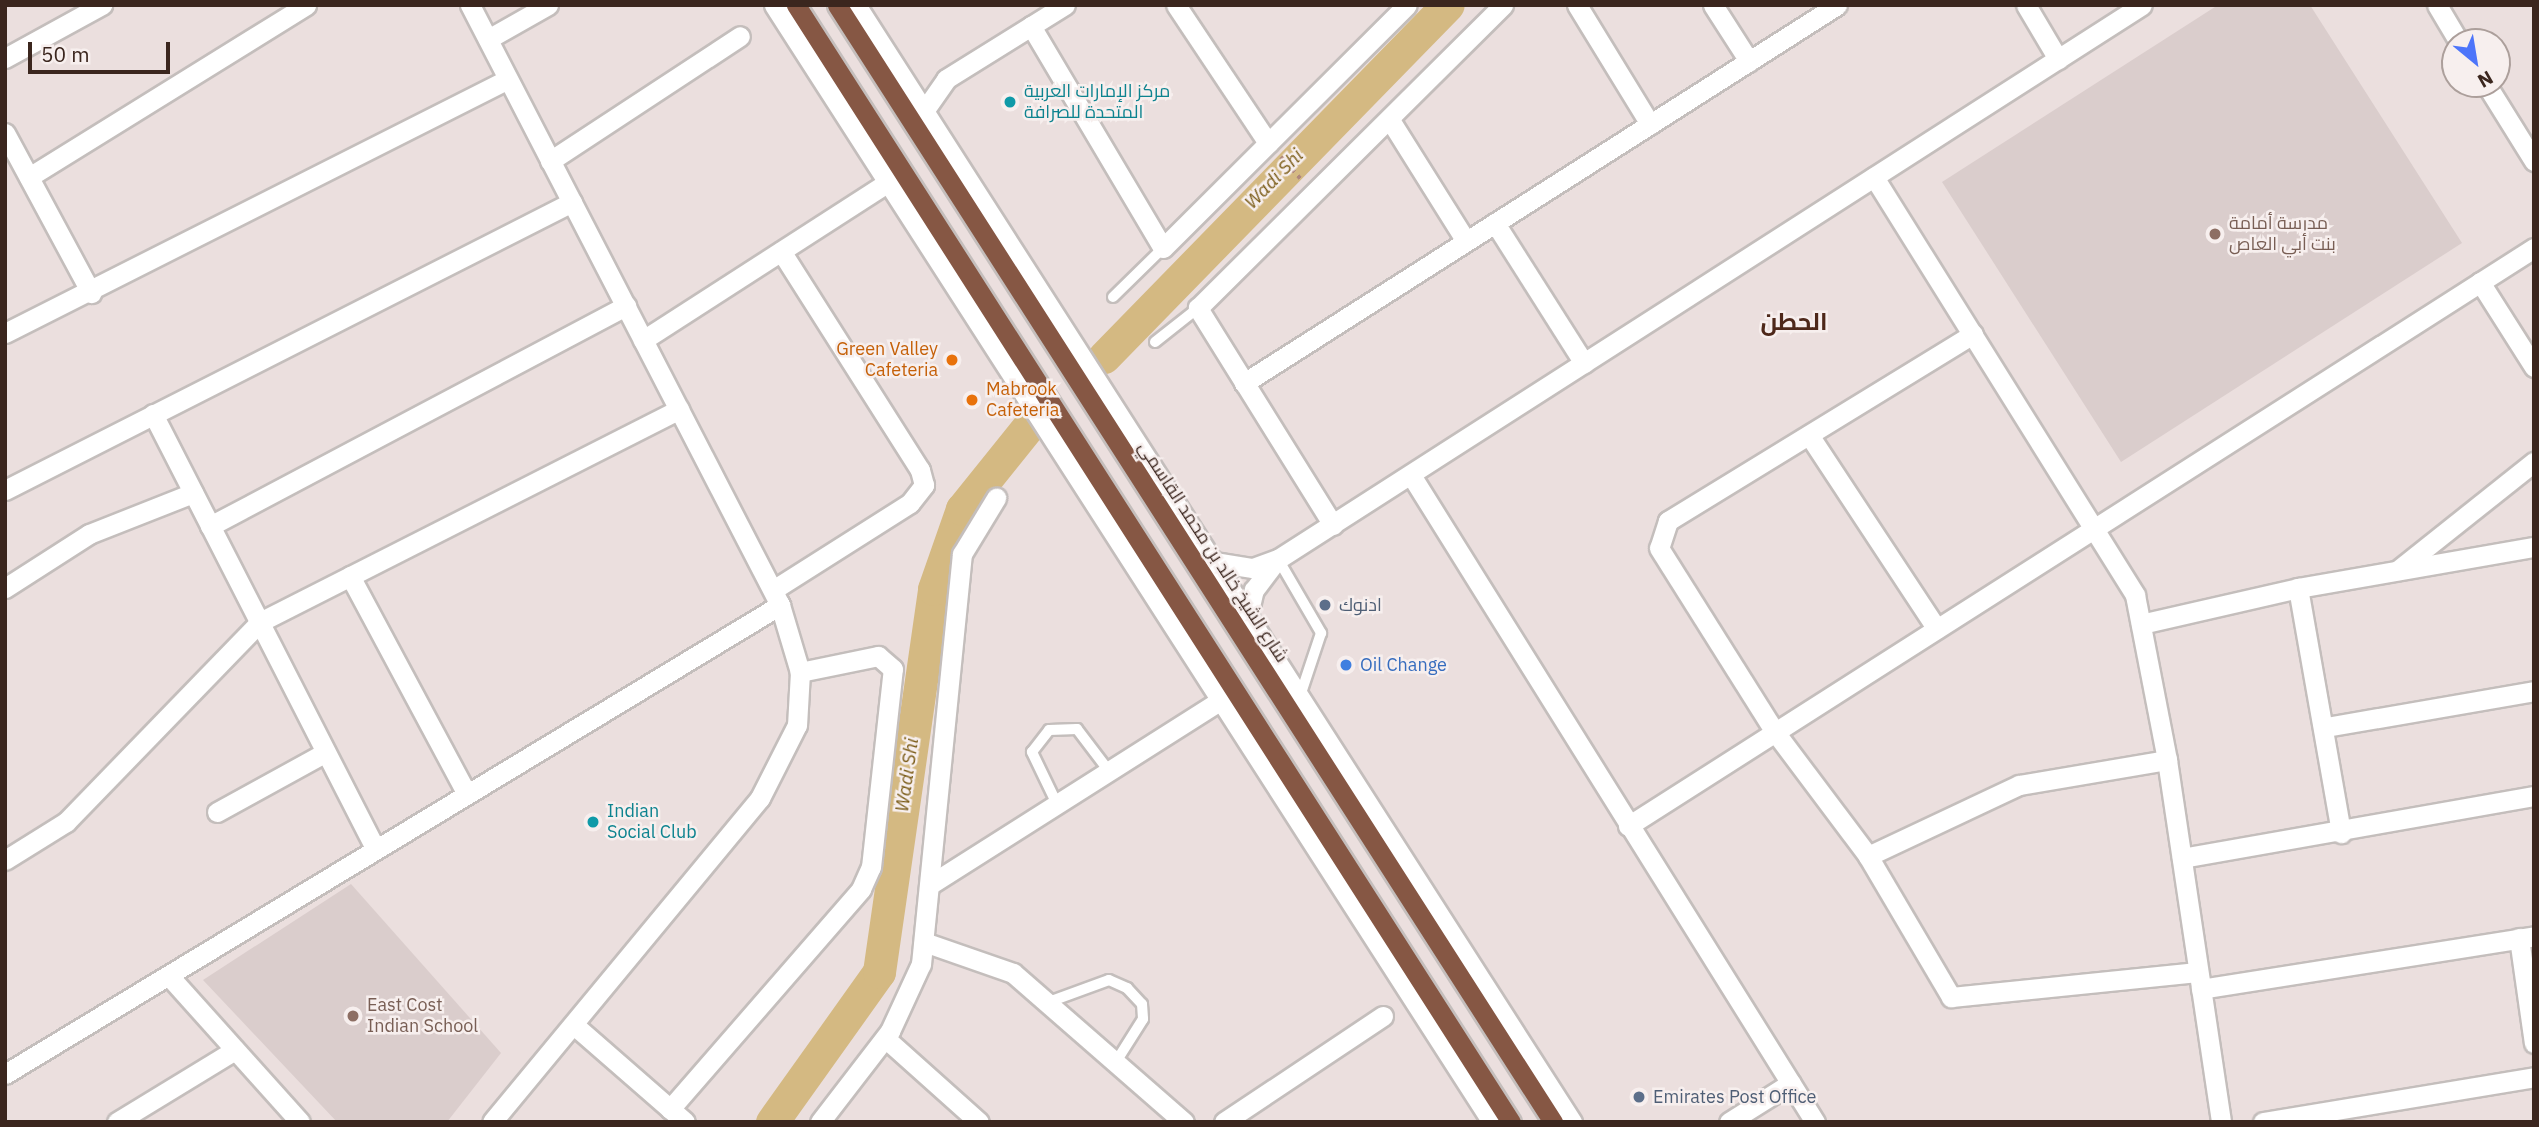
<!DOCTYPE html>
<meta charset="utf-8">
<style>
body{margin:0}
#map{position:relative;width:2539px;height:1127px;overflow:hidden;background:#ebdfde;font-family:"IBM Plex Sans",Cairo,sans-serif}
div>[style]{position:absolute}
.built>*{inset:0;background:#dacdcc}
.river>*{height:33px;margin:-16.5px;padding:0 16.5px;transform-origin:16.5px;border-radius:16.5px;background:#d4b982}
.path>*{height:3.5px;margin-top:-1.75px;transform-origin:0;background:repeating-linear-gradient(90deg,#b0877c 0 3.5px,transparent 0 8.5px)}
.roads{filter:drop-shadow(2px 0 #c4bebc) drop-shadow(-2px 0 #c4bebc) drop-shadow(0 2px #c4bebc) drop-shadow(0 -2px #c4bebc)}
.service>*{height:10px;margin:-5px;padding:0 5px;transform-origin:5px;border-radius:5px;background:#fff}
.minor>*{height:19px;margin:-9.5px;padding:0 9.5px;transform-origin:9.5px;border-radius:9.5px;background:#fff}
.tertiary>*{height:19px;margin:-9.5px;padding:0 9.5px;transform-origin:9.5px;border-radius:9.5px;background:#fff}
.trunk>*{height:19px;margin:-9.5px;padding:0 9.5px;transform-origin:9.5px;border-radius:9.5px;background:#865744}
.dots>*{width:19px;height:19px;translate:-50% -50%;box-sizing:border-box;border:4px solid #f7efee;border-radius:50%}
span{translate:-50% -50%;white-space:nowrap;text-align:center;line-height:1.15;-webkit-text-stroke:5px #f7efee;paint-order:stroke}
.culture-label{font-size:18px;color:#0d838f}
.left{translate:0 -50%;text-align:left}
.education-label{font-size:18px;color:#785e54}
.food-label{font-size:18px;color:#c56008}
.right{translate:-100% -50%;text-align:right}
.street-label{font-size:18px;color:#3b261e}
.service-label{font-size:18px;color:#4e5e75}
.shop-label{font-size:18px;color:#366cbe}
.water-label{font-size:19px;color:#7a5b16;font-style:italic}
.district-label{font-size:24px;color:#4e281a;font-weight:700}
.frame{position:absolute;inset:0;border:7px solid #3b261e;pointer-events:none}
.north{position:absolute;left:2441px;top:28px;width:70px;height:70px;box-sizing:border-box;background:#f7efee;border:2px solid #ac9f9b;border-radius:50%;rotate:150deg;font-size:19px;font-weight:700;line-height:28px;text-align:center;color:#3b261e}
.north::after{content:'';display:block;margin:auto;width:24px;height:32px;background:#4d75fa;clip-path:polygon(50% 0,100% 100%,50% 72%,0 100%)}
.scale{position:absolute;left:28px;top:42px;width:142px;height:32px;box-sizing:border-box;border:4px solid #3b261e;border-top:0;padding-left:9px;font-size:21px;line-height:24px;white-space:nowrap;color:#3b261e;-webkit-text-stroke:5px #f7efee;paint-order:stroke}
</style>
<div id="map">
<div class="built">
<i style="clip-path:polygon(2218px 5px,2310px 5px,2462px 243px,2121px 462px,1942px 182px)"></i>
<i style="clip-path:polygon(351px 884px,501px 1053px,447px 1122px,337px 1122px,203px 980px)"></i>
</div>
<div class="river">
<i style="left:1104px;top:357px;width:492px;rotate:-45.7deg"></i>
<i style="left:772px;top:1122px;width:184px;rotate:-54.5deg"></i>
<i style="left:879px;top:972px;width:387px;rotate:-81.8deg"></i>
<i style="left:934px;top:589px;width:85px;rotate:-70.7deg"></i>
<i style="left:962px;top:509px;width:112px;rotate:-51.2deg"></i>
</div>
<div class="path">
<i style="left:1281px;top:157px;width:31px;rotate:48deg"></i>
</div>
<div class="roads">
<div class="service">
<i style="left:1113px;top:297px;width:70px;rotate:-44.4deg"></i>
<i style="left:1155px;top:342px;width:55px;rotate:-38.3deg"></i>
<i style="left:1278px;top:559px;width:86px;rotate:59.8deg"></i>
<i style="left:1321px;top:633px;width:66px;rotate:108.4deg"></i>
<i style="left:1057px;top:804px;width:58px;rotate:-115.7deg"></i>
<i style="left:1032px;top:752px;width:28px;rotate:-52deg"></i>
<i style="left:1049px;top:730px;width:28px;rotate:-2deg"></i>
<i style="left:1077px;top:729px;width:53px;rotate:52.7deg"></i>
<i style="left:1046px;top:1003px;width:67px;rotate:-20.1deg"></i>
<i style="left:1109px;top:980px;width:20px;rotate:24deg"></i>
<i style="left:1127px;top:988px;width:22px;rotate:47deg"></i>
<i style="left:1142px;top:1004px;width:15px;rotate:86deg"></i>
<i style="left:1143px;top:1019px;width:54px;rotate:122.2deg"></i>
</div>
<div class="minor">
<i style="left:470px;top:5px;width:675px;rotate:62.68deg"></i>
<i style="left:780px;top:605px;width:70px;rotate:73.4deg"></i>
<i style="left:800px;top:672px;width:53px;rotate:93.2deg"></i>
<i style="left:797px;top:725px;width:82px;rotate:116.9deg"></i>
<i style="left:760px;top:798px;width:420px;rotate:129.6deg"></i>
<i style="left:1176px;top:5px;width:166px;rotate:56.3deg"></i>
<i style="left:1577px;top:5px;width:140px;rotate:58.5deg"></i>
<i style="left:1713px;top:5px;width:67px;rotate:57.3deg"></i>
<i style="left:2026px;top:5px;width:63px;rotate:59.3deg"></i>
<i style="left:1031px;top:26px;width:258px;rotate:59.3deg"></i>
<i style="left:1163px;top:248px;width:344px;rotate:-44.9deg"></i>
<i style="left:488px;top:39px;width:69px;rotate:-29.5deg"></i>
<i style="left:5px;top:58px;width:111px;rotate:-28.7deg"></i>
<i style="left:924px;top:111px;width:39px;rotate:-55deg"></i>
<i style="left:946px;top:79px;width:140px;rotate:-31.9deg"></i>
<i style="left:1390px;top:120px;width:143px;rotate:57.9deg"></i>
<i style="left:5px;top:133px;width:182px;rotate:61.7deg"></i>
<i style="left:550px;top:161px;width:227px;rotate:-33.3deg"></i>
<i style="left:29px;top:177px;width:326px;rotate:-31.8deg"></i>
<i style="left:1874px;top:177px;width:493px;rotate:58deg"></i>
<i style="left:2135px;top:595px;width:168px;rotate:79deg"></i>
<i style="left:2167px;top:760px;width:366px;rotate:81.5deg"></i>
<i style="left:1495px;top:223px;width:166px;rotate:57.6deg"></i>
<i style="left:2480px;top:282px;width:101px;rotate:57.6deg"></i>
<i style="left:5px;top:333px;width:563px;rotate:-26.79deg"></i>
<i style="left:1973px;top:334px;width:358px;rotate:148.5deg"></i>
<i style="left:1668px;top:521px;width:28px;rotate:108deg"></i>
<i style="left:1659px;top:548px;width:218px;rotate:57.8deg"></i>
<i style="left:1775px;top:732px;width:155px;rotate:53.1deg"></i>
<i style="left:1868px;top:856px;width:164px;rotate:59.5deg"></i>
<i style="left:1951px;top:997px;width:248px;rotate:-5.8deg"></i>
<i style="left:643px;top:340px;width:292px;rotate:-32.8deg"></i>
<i style="left:1244px;top:383px;width:703px;rotate:-32.51deg"></i>
<i style="left:153px;top:414px;width:489px;rotate:62.9deg"></i>
<i style="left:1809px;top:435px;width:232px;rotate:56.6deg"></i>
<i style="left:1411px;top:475px;width:763px;rotate:58.02deg"></i>
<i style="left:5px;top:490px;width:636px;rotate:-26.93deg"></i>
<i style="left:1333px;top:525px;width:256px;rotate:-121.9deg"></i>
<i style="left:1198px;top:308px;width:430px;rotate:-44.8deg"></i>
<i style="left:210px;top:526px;width:471px;rotate:-27.9deg"></i>
<i style="left:1214px;top:562px;width:39px;rotate:9deg"></i>
<i style="left:1253px;top:568px;width:27px;rotate:-20deg"></i>
<i style="left:1278px;top:559px;width:1026px;rotate:-32.67deg"></i>
<i style="left:2398px;top:570px;width:174px;rotate:-38.5deg"></i>
<i style="left:350px;top:576px;width:247px;rotate:61.8deg"></i>
<i style="left:5px;top:588px;width:100px;rotate:-32.7deg"></i>
<i style="left:89px;top:534px;width:112px;rotate:-21.5deg"></i>
<i style="left:2298px;top:588px;width:249px;rotate:80deg"></i>
<i style="left:773px;top:590px;width:162px;rotate:-32.4deg"></i>
<i style="left:910px;top:503px;width:23px;rotate:-52deg"></i>
<i style="left:924px;top:485px;width:16px;rotate:-105deg"></i>
<i style="left:920px;top:470px;width:259px;rotate:-122.4deg"></i>
<i style="left:1248px;top:615px;width:26px;rotate:-77deg"></i>
<i style="left:1254px;top:590px;width:38px;rotate:-53deg"></i>
<i style="left:2141px;top:624px;width:161px;rotate:-12.9deg"></i>
<i style="left:2298px;top:588px;width:240px;rotate:-9.9deg"></i>
<i style="left:2326px;top:727px;width:211px;rotate:-9.8deg"></i>
<i style="left:217px;top:812px;width:124px;rotate:-28.8deg"></i>
<i style="left:1628px;top:826px;width:1075px;rotate:-32.54deg"></i>
<i style="left:1868px;top:856px;width:167px;rotate:-25.2deg"></i>
<i style="left:2019px;top:785px;width:150px;rotate:-9.6deg"></i>
<i style="left:2182px;top:858px;width:357px;rotate:-10deg"></i>
<i style="left:5px;top:860px;width:72px;rotate:-31.9deg"></i>
<i style="left:66px;top:822px;width:279px;rotate:-45.9deg"></i>
<i style="left:260px;top:622px;width:470px;rotate:-26.9deg"></i>
<i style="left:931px;top:884px;width:343px;rotate:-32.4deg"></i>
<i style="left:2519px;top:938px;width:106px;rotate:81.9deg"></i>
<i style="left:924px;top:942px;width:94px;rotate:19.2deg"></i>
<i style="left:1013px;top:973px;width:227px;rotate:41.1deg"></i>
<i style="left:169px;top:976px;width:196px;rotate:48.1deg"></i>
<i style="left:2201px;top:989px;width:337px;rotate:-9deg"></i>
<i style="left:574px;top:1025px;width:147px;rotate:41.1deg"></i>
<i style="left:885px;top:1038px;width:126px;rotate:41.8deg"></i>
<i style="left:5px;top:1074px;width:906px;rotate:-31.18deg"></i>
<i style="left:670px;top:1109px;width:291px;rotate:-49deg"></i>
<i style="left:861px;top:889px;width:24px;rotate:-66deg"></i>
<i style="left:871px;top:867px;width:199px;rotate:-83.7deg"></i>
<i style="left:893px;top:669px;width:20px;rotate:-139deg"></i>
<i style="left:878px;top:656px;width:80px;rotate:168.4deg"></i>
<i style="left:117px;top:1122px;width:138px;rotate:-31.4deg"></i>
<i style="left:820px;top:1122px;width:115px;rotate:-52.4deg"></i>
<i style="left:890px;top:1031px;width:74px;rotate:-65.2deg"></i>
<i style="left:921px;top:964px;width:412px;rotate:-84.3deg"></i>
<i style="left:962px;top:554px;width:66px;rotate:-58.7deg"></i>
<i style="left:1224px;top:1122px;width:191px;rotate:-33.7deg"></i>
<i style="left:1729px;top:1122px;width:73px;rotate:-32.2deg"></i>
<i style="left:2263px;top:1122px;width:275px;rotate:-9.4deg"></i>
</div>
<div class="tertiary">
<i style="left:774px;top:5px;width:1328px;rotate:57.27deg"></i>
<i style="left:856px;top:5px;width:1327px;rotate:57.34deg"></i>
<i style="left:2437px;top:5px;width:43px;rotate:59.3deg"></i>
<i style="left:2486px;top:84px;width:91px;rotate:58.1deg"></i>
</div>
<div class="trunk">
<i style="left:796px;top:5px;width:1326px;rotate:57.38deg"></i>
<i style="left:837px;top:5px;width:1327px;rotate:57.34deg"></i>
</div>
</div>
<div class="dots">
<i style="left:1010px;top:102px;background:#0f9aa8"></i>
<i style="left:2215px;top:234px;background:#8d6e63"></i>
<i style="left:952px;top:360px;background:#e8710a"></i>
<i style="left:972px;top:400px;background:#e8710a"></i>
<i style="left:1325px;top:605px;background:#5c6f8a"></i>
<i style="left:1346px;top:665px;background:#3f7fe0"></i>
<i style="left:593px;top:822px;background:#0f9aa8"></i>
<i style="left:353px;top:1016px;background:#8d6e63"></i>
<i style="left:1639px;top:1097px;background:#5c6f8a"></i>
</div>
<div class="culture-label">
<span class="left" style="left:1024px;top:102px">مركز الإمارات العربية<br>المتحدة للصرافة</span>
<span class="left" style="left:607px;top:822px">Indian<br>Social Club</span>
</div>
<div class="education-label">
<span class="left" style="left:2229px;top:234px">مدرسة أمامة<br>بنت أبي العاص</span>
<span class="left" style="left:367px;top:1016px">East Cost<br>Indian School</span>
</div>
<div class="food-label">
<span class="right" style="left:938px;top:360px">Green Valley<br>Cafeteria</span>
<span class="left" style="left:986px;top:400px">Mabrook<br>Cafeteria</span>
</div>
<div class="street-label">
<span style="left:1213px;top:552px;rotate:57deg">شارع الشيخ خالد بن محمد القاسمي</span>
</div>
<div class="service-label">
<span class="left" style="left:1339px;top:605px">ادنوك</span>
<span class="left" style="left:1653px;top:1097px">Emirates Post Office</span>
</div>
<div class="shop-label">
<span class="left" style="left:1360px;top:665px">Oil Change</span>
</div>
<div class="water-label">
<span style="left:1274px;top:179px;rotate:-46deg">Wadi Shi</span>
<span style="left:907px;top:775px;rotate:-82deg">Wadi Shi</span>
</div>
<div class="district-label">
<span style="left:1794px;top:322px">الحطن</span>
</div>
<div class="frame"></div>
<div class="north">N</div>
<div class="scale">50 m</div>
</div>
